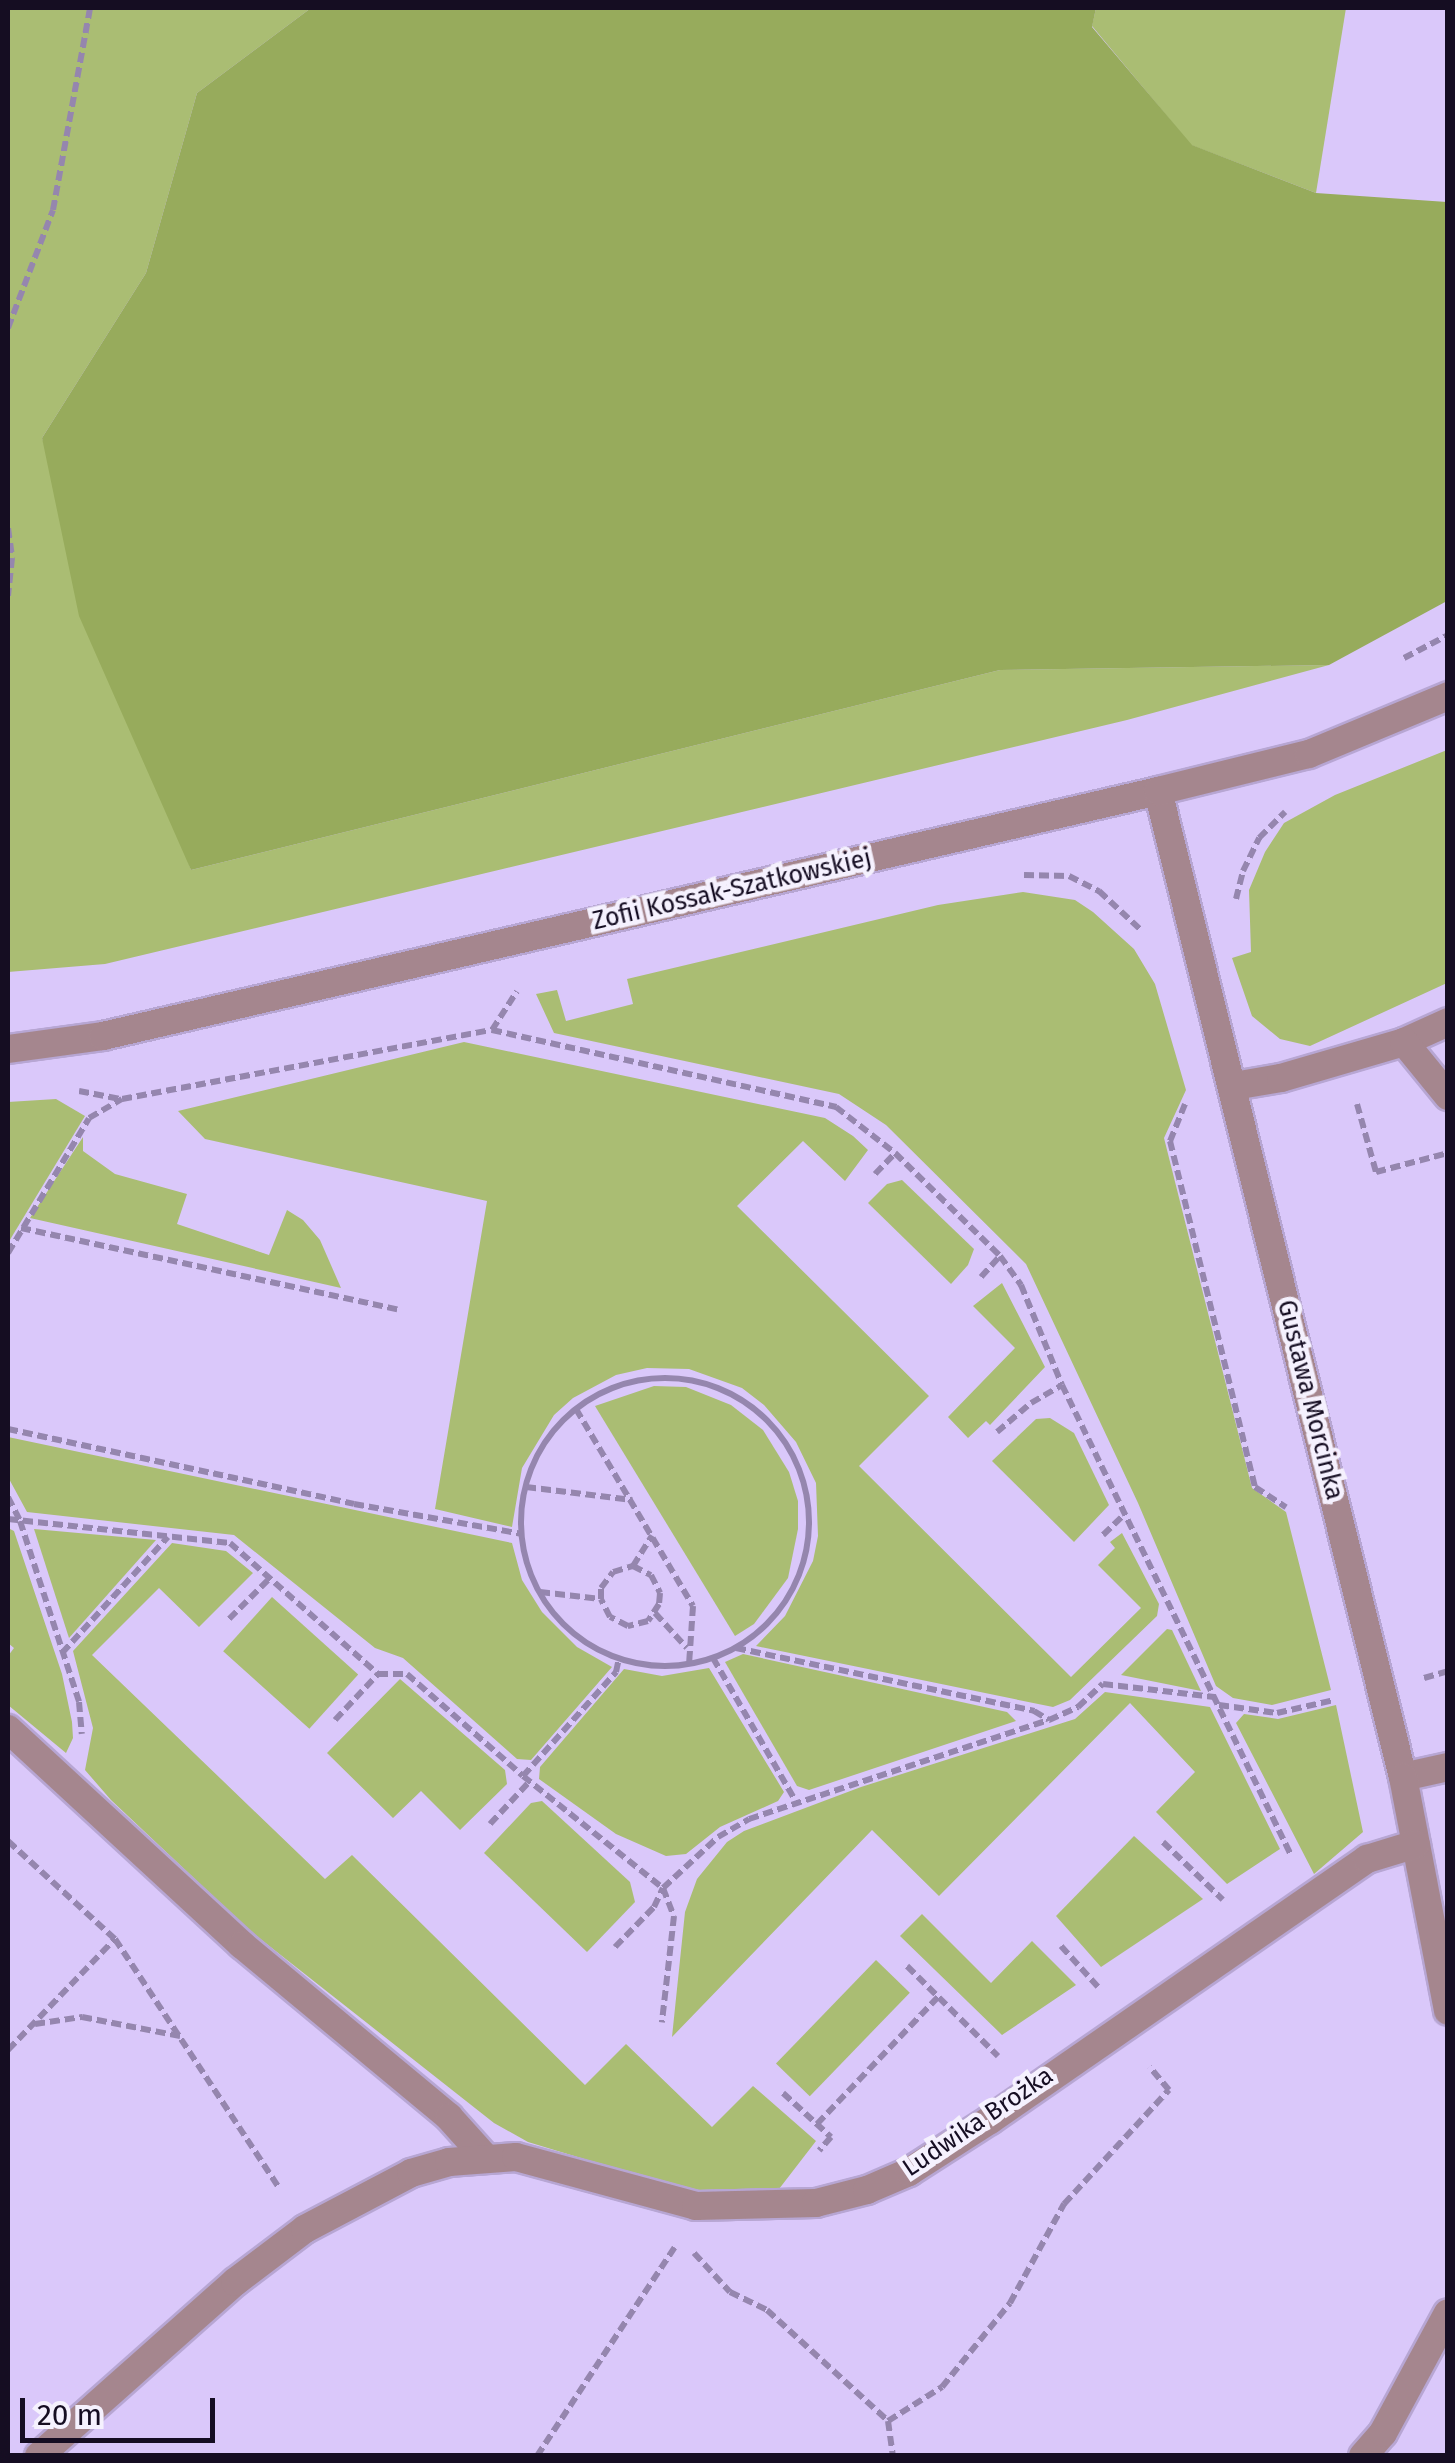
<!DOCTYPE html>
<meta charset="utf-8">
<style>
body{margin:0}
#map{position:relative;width:1455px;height:2463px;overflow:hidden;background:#dac8fa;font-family:"Fira Sans",sans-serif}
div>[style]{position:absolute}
.green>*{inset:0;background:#aabd73;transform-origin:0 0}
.forest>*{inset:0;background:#97ab5c}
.path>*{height:6px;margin-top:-3px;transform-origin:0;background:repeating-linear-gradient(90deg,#9586ae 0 10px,transparent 0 15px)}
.path>.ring{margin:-3px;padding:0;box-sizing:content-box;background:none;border:6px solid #9586ae;border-radius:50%}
.roads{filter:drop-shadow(2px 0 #b7a6d3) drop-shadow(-2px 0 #b7a6d3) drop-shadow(0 2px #b7a6d3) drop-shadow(0 -2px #b7a6d3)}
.service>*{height:28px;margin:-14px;padding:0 14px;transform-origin:14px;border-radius:14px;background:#a5868e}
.minor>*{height:28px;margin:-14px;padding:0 14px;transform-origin:14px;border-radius:14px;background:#a5868e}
span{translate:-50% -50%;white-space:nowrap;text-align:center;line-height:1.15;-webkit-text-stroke:9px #f5f1fe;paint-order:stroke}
.street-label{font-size:25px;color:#150d22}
.frame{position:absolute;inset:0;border:10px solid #150d22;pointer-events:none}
.scale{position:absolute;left:20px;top:2398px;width:195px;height:45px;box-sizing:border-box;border:5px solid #150d22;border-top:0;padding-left:12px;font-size:30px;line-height:35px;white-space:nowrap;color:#150d22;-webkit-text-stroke:8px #f5f1fe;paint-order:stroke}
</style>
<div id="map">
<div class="green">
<i style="clip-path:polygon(8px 8px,311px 8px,197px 93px,146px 273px,42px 438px,191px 870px,1000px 670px,1329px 665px,1127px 720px,105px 964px,8px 972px)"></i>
<i style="clip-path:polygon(1096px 8px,1346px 8px,1316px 193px,1191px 145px,1092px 26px)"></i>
<i style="clip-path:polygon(1447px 750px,1447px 983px,1310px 1046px,1280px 1039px,1252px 1016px,1232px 958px,1251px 952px,1249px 890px,1265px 852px,1284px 823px,1335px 795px)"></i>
<i style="clip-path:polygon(1023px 892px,1075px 900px,1093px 912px,1134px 949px,1155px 984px,1186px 1090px,1164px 1138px,1252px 1488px,1286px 1512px,1331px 1690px,1272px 1705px,1233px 1698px,1216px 1686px,1138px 1503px,1026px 1264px,886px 1125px,839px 1094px,554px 1033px,536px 994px,557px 990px,566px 1021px,633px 1004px,627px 979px,938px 905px)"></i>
<i style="clip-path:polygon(464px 1042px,825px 1118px,853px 1136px,868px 1150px,845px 1181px,803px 1141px,737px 1206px,929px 1396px,859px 1466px,1071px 1677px,1141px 1608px,1098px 1565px,1115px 1548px,1110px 1542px,1122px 1533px,1159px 1604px,1157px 1616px,1070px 1700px,1053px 1707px,756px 1646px,785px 1616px,813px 1561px,818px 1536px,816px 1483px,796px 1442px,764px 1405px,742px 1388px,689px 1369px,647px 1368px,616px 1375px,573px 1398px,554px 1415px,522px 1468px,512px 1527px,435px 1509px,487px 1201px,205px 1139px,178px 1111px)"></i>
<i style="clip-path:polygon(56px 1099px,85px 1116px,8px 1243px,8px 1102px)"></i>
<i style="clip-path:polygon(83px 1137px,83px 1151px,115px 1174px,187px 1194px,177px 1224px,269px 1255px,287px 1210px,303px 1220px,320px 1240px,341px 1288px,30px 1218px)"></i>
<i style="clip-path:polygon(902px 1180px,974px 1249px,968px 1265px,951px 1284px,868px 1203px,887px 1184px)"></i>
<i style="clip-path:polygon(1002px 1283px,1045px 1367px,990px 1425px,986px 1421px,968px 1438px,948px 1417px,1015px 1348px,973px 1306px)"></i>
<i style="clip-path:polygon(654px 1386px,686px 1387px,731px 1405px,763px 1430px,789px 1472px,798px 1501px,798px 1529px,788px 1578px,754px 1624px,735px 1636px,595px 1406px)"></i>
<i style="clip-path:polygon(1050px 1418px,1074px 1433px,1109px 1505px,1074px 1542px,992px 1461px,1036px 1419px)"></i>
<i style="clip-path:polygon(8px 1437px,512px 1543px,522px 1580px,542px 1612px,577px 1647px,612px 1667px,531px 1760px,517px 1759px,403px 1658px,375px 1648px,234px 1535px,27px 1512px,8px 1477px)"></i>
<i style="clip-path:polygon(8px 1528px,14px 1531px,62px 1674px,72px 1722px,73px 1738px,66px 1753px,8px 1705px,8px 1656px,14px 1648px,8px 1643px)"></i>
<i style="clip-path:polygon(34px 1529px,156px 1540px,69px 1638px)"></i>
<i style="clip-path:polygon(172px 1543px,226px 1551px,253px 1573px,199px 1627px,159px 1588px,92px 1655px,325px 1879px,352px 1855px,585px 2085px,626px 2044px,712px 2127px,753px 2086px,816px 2141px,779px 2189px,711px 2192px,673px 2186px,528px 2142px,494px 2123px,249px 1930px,111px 1800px,85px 1770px,93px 1728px,73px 1651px)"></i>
<i style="left:272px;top:1597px;width:116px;height:73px;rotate:42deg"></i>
<i style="clip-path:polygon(1167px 1629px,1172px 1630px,1201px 1691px,1121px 1675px)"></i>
<i style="clip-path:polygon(743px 1654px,1007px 1712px,1016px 1721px,809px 1790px,797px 1786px,725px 1662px)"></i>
<i style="clip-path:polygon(709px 1668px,784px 1792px,778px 1801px,720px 1827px,686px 1854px,666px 1856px,616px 1834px,539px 1779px,540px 1767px,624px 1669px,662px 1676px)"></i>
<i style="clip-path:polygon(400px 1679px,505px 1770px,507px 1784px,460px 1830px,421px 1791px,393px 1818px,327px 1753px)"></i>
<i style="clip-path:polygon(1105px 1692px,1210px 1707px,1280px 1849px,1227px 1884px,1156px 1812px,1195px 1772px,1130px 1703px,939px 1896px,872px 1830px,672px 2037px,685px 1912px,697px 1879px,727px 1842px,744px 1831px,861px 1787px,1075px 1719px)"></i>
<i style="clip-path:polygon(1336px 1705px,1363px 1832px,1314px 1874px,1236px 1723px,1244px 1714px,1278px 1719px)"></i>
<i style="clip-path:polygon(542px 1801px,630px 1882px,635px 1902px,587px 1952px,484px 1853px,531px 1803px)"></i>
<i style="clip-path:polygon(1134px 1836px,1203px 1899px,1101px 1967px,1056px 1916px)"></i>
<i style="clip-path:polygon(922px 1914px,991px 1983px,1032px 1941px,1076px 1985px,1002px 2035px,900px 1936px)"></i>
<i style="left:876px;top:1960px;width:47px;height:144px;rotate:44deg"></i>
</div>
<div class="forest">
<i style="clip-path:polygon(311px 8px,1096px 8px,1092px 27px,1192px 145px,1316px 193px,1447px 202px,1447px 601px,1329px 665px,1000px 670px,191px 870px,79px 616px,42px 438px,146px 273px,197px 93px)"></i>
</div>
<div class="path">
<i style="left:8px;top:328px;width:126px;rotate:-69.1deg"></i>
<i style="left:53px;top:210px;width:205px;rotate:-79.6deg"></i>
<i style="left:8px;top:528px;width:30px;rotate:82deg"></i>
<i style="left:12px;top:558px;width:38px;rotate:96deg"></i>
<i style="left:1404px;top:658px;width:50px;rotate:-27.6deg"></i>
<i style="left:1024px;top:875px;width:45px;rotate:1.3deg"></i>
<i style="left:1069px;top:876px;width:34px;rotate:27deg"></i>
<i style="left:1099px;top:891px;width:59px;rotate:42.9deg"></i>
<i style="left:1236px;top:899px;width:29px;rotate:-76deg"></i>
<i style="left:1243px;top:871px;width:37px;rotate:-64deg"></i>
<i style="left:1259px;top:838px;width:37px;rotate:-45deg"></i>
<i style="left:492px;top:1030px;width:353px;rotate:12.6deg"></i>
<i style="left:836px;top:1107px;width:75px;rotate:37.9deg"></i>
<i style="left:895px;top:1153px;width:147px;rotate:44.4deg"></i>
<i style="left:1000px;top:1256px;width:36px;rotate:54deg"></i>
<i style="left:1021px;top:1285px;width:108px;rotate:67.7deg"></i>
<i style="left:1062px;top:1385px;width:521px;rotate:64.03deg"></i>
<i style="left:79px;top:1091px;width:42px;rotate:11deg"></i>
<i style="left:1185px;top:1104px;width:40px;rotate:112deg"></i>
<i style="left:1170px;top:1141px;width:356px;rotate:76.2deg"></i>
<i style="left:1255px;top:1487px;width:37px;rotate:33deg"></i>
<i style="left:1357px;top:1104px;width:71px;rotate:74.4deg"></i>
<i style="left:1376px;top:1172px;width:74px;rotate:-14.8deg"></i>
<i style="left:875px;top:1174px;width:29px;rotate:-46deg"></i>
<i style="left:21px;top:1228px;width:385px;rotate:12.2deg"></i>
<i style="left:8px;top:1253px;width:157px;rotate:-59deg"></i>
<i style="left:89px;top:1118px;width:38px;rotate:-30deg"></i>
<i style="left:122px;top:1099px;width:376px;rotate:-10.6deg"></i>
<i style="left:492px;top:1030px;width:46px;rotate:-57.3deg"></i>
<i style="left:981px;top:1277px;width:28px;rotate:-48deg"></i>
<i class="ring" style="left:521px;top:1378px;width:282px;height:282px"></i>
<i style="left:576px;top:1409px;width:229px;rotate:59.3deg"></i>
<i style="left:693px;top:1606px;width:58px;rotate:93.9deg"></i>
<i style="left:8px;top:1429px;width:354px;rotate:12.2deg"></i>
<i style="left:354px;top:1504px;width:171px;rotate:10.1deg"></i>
<i style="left:997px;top:1432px;width:45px;rotate:-40.5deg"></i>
<i style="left:1031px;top:1403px;width:36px;rotate:-30deg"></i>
<i style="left:526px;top:1487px;width:107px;rotate:7deg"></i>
<i style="left:8px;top:1497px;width:27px;rotate:63deg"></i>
<i style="left:20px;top:1521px;width:190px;rotate:71.9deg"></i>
<i style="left:79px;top:1702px;width:32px;rotate:85deg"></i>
<i style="left:8px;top:1519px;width:223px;rotate:6.2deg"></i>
<i style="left:230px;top:1543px;width:198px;rotate:41.5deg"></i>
<i style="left:378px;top:1674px;width:29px"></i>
<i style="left:407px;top:1674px;width:154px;rotate:41.3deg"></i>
<i style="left:523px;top:1776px;width:179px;rotate:38.7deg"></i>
<i style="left:663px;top:1888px;width:75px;rotate:-42.8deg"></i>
<i style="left:718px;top:1837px;width:36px;rotate:-30deg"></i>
<i style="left:749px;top:1819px;width:316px;rotate:-18.3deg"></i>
<i style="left:1049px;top:1720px;width:32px;rotate:-24deg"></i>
<i style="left:1078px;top:1707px;width:34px;rotate:-43deg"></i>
<i style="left:1103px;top:1684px;width:112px;rotate:6.7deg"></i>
<i style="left:1103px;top:1535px;width:30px;rotate:-44deg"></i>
<i style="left:633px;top:1566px;width:20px;rotate:27deg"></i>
<i style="left:651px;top:1575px;width:20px;rotate:63deg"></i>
<i style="left:660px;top:1593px;width:11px;rotate:95deg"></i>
<i style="left:659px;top:1604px;width:20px;rotate:123deg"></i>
<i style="left:648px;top:1621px;width:21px;rotate:166deg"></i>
<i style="left:628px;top:1626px;width:20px;rotate:-153deg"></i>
<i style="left:610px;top:1617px;width:20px;rotate:-117deg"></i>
<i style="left:601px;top:1599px;width:11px;rotate:-90deg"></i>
<i style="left:601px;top:1588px;width:20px;rotate:-53deg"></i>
<i style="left:613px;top:1572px;width:21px;rotate:-17deg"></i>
<i style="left:633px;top:1566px;width:36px;rotate:-58deg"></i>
<i style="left:540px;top:1592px;width:61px;rotate:6.5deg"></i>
<i style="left:655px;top:1613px;width:47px;rotate:47.6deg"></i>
<i style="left:229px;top:1619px;width:55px;rotate:-45deg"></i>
<i style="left:736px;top:1648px;width:305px;rotate:11.9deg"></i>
<i style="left:1034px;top:1711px;width:17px;rotate:31deg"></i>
<i style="left:62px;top:1653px;width:157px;rotate:-47.6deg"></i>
<i style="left:713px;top:1658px;width:166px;rotate:60deg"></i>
<i style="left:1424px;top:1678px;width:25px;rotate:-16deg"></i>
<i style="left:1219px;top:1705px;width:59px;rotate:7.9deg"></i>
<i style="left:1277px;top:1713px;width:58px;rotate:-12.8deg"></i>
<i style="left:335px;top:1720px;width:63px;rotate:-46.9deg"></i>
<i style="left:523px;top:1776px;width:140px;rotate:-48.2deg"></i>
<i style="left:616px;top:1672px;width:14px;rotate:-78deg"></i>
<i style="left:490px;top:1824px;width:59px;rotate:-47.1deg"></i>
<i style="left:8px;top:1841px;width:145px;rotate:42.5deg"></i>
<i style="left:115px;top:1939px;width:298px;rotate:56.6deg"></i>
<i style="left:1163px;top:1842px;width:83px;rotate:44deg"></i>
<i style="left:1061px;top:1946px;width:55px;rotate:47.9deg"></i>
<i style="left:615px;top:1947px;width:56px;rotate:-45.7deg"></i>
<i style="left:654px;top:1907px;width:21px;rotate:-65deg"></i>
<i style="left:663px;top:1888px;width:30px;rotate:69deg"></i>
<i style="left:674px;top:1916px;width:107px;rotate:96.5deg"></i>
<i style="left:907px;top:1966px;width:128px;rotate:44.7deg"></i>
<i style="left:35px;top:2024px;width:48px;rotate:-8.5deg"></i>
<i style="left:82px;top:2017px;width:100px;rotate:11deg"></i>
<i style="left:8px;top:2050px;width:154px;rotate:-46.1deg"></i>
<i style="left:783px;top:2093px;width:65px;rotate:42.5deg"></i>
<i style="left:831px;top:2137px;width:18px;rotate:131deg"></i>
<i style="left:817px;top:2124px;width:177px;rotate:-46.4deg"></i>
<i style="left:694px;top:2253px;width:53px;rotate:47.3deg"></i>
<i style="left:730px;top:2292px;width:41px;rotate:25.9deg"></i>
<i style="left:767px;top:2310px;width:164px;rotate:42.5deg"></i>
<i style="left:888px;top:2421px;width:35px;rotate:82deg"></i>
<i style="left:888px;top:2421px;width:64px;rotate:-32.2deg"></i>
<i style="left:942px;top:2387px;width:108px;rotate:-51deg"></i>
<i style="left:1010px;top:2303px;width:113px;rotate:-61.4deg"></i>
<i style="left:1064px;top:2204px;width:155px;rotate:-47.4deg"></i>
<i style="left:1169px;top:2090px;width:30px;rotate:-130deg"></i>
<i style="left:537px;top:2456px;width:250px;rotate:-56.6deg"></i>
</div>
<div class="roads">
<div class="service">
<i style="left:1404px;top:1042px;width:48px;rotate:-24.4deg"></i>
<i style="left:1234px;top:1086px;width:48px;rotate:-9.7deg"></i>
<i style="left:1281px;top:1078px;width:128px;rotate:-16.3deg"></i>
<i style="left:1404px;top:1042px;width:70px;rotate:50.8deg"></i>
<i style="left:1403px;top:1777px;width:46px;rotate:-12.5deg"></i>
</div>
<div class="minor">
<i style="left:1158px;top:791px;width:1016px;rotate:76.05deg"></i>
<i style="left:1403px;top:1777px;width:238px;rotate:79.1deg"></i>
<i style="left:8px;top:1049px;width:96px;rotate:-7.8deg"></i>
<i style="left:103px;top:1036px;width:1083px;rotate:-13.07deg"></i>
<i style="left:1158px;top:791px;width:155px;rotate:-13.8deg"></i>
<i style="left:1309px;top:754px;width:151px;rotate:-22.6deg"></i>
<i style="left:8px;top:1729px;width:318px;rotate:42.7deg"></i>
<i style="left:242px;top:1945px;width:269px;rotate:39.7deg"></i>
<i style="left:449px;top:2117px;width:54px;rotate:48deg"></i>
<i style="left:39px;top:2456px;width:262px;rotate:-41.6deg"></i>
<i style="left:235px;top:2282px;width:88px;rotate:-37.1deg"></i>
<i style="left:305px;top:2229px;width:120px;rotate:-27.8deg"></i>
<i style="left:411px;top:2173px;width:40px;rotate:-16deg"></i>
<i style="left:449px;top:2162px;width:67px;rotate:-4.3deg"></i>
<i style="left:516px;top:2157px;width:187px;rotate:15.2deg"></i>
<i style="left:696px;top:2206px;width:120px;rotate:-1.4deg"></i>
<i style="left:816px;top:2203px;width:53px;rotate:-14.3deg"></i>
<i style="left:867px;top:2190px;width:46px;rotate:-23.2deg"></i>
<i style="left:909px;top:2172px;width:96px;rotate:-32.7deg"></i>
<i style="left:990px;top:2120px;width:459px;rotate:-34.7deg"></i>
<i style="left:1367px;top:1859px;width:51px;rotate:-17deg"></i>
<i style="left:1363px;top:2456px;width:30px;rotate:-49deg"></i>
<i style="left:1383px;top:2433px;width:136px;rotate:-61.6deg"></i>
</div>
</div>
<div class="street-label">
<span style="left:732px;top:890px;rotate:-13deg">Zofii Kossak-Szatkowskiej</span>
<span style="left:1310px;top:1400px;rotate:76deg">Gustawa Morcinka</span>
<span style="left:978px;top:2122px;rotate:-34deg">Ludwika Brożka</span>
</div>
<div class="frame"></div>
<div class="scale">20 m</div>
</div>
